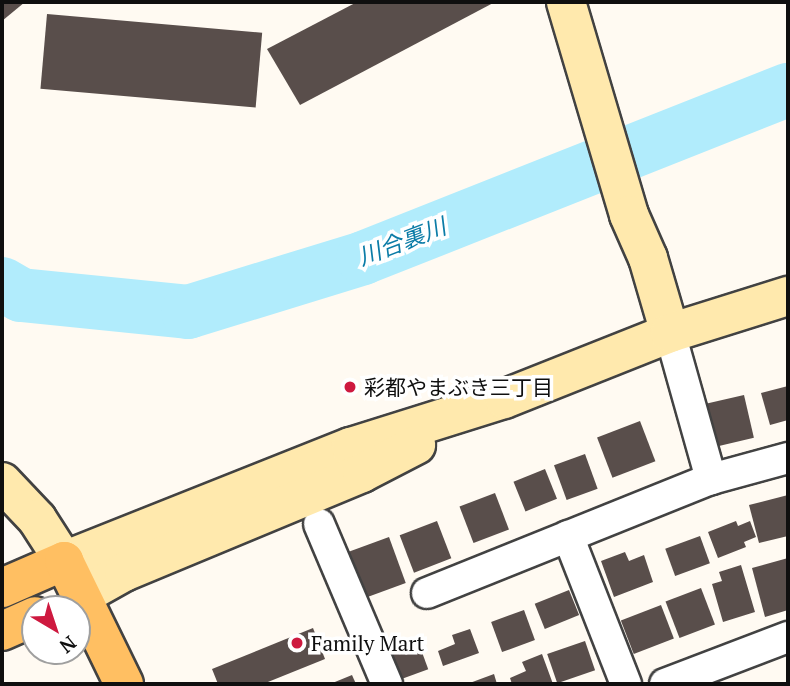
<!DOCTYPE html>
<meta charset="utf-8">
<style>
body{margin:0}
#map{position:relative;width:790px;height:686px;overflow:hidden;background:#fffaf2;font-family:"PT Serif","Noto Sans JP",serif}
div>[style]{position:absolute}
.river>*{height:54px;margin:-27px;padding:0 27px;transform-origin:27px;border-radius:27px;background:#b1ecfc}
.building>*{inset:0;background:#594e4b;transform-origin:0 0}
.roads{filter:drop-shadow(2px 0 #424242) drop-shadow(-2px 0 #424242) drop-shadow(0 2px #424242) drop-shadow(0 -2px #424242)}
.street>*{height:30px;margin:-15px;padding:0 15px;transform-origin:15px;border-radius:15px;background:#fff}
.secondary>*{height:38px;margin:-19px;padding:0 19px;transform-origin:19px;border-radius:19px;background:#ffe9ad}
.primary>*{height:38px;margin:-19px;padding:0 19px;transform-origin:19px;border-radius:19px;background:#ffbf62}
.dots>*{width:19px;height:19px;translate:-50% -50%;box-sizing:border-box;border:4px solid #fff;border-radius:50%}
span{translate:-50% -50%;white-space:nowrap;text-align:center;line-height:1.15;-webkit-text-stroke:7px #fff;paint-order:stroke}
.poi-label{font-size:21px;color:#0f0f0f}
.left{translate:0 -50%;text-align:left}
.water-label{font-size:23px;color:#0b7ca7;font-style:italic}
.frame{position:absolute;inset:0;border:4px solid #0f0f0f;pointer-events:none}
.north{position:absolute;left:21px;top:595px;width:70px;height:70px;box-sizing:border-box;background:#fff;border:2px solid #9f9f9f;border-radius:50%;rotate:141deg;font-size:19px;font-weight:700;line-height:28px;text-align:center;color:#0f0f0f}
.north::after{content:'';display:block;margin:auto;width:24px;height:32px;background:#ce193f;clip-path:polygon(50% 0,100% 100%,50% 72%,0 100%)}
</style>
<div id="map">
<div class="river">
<i style="left:2px;top:284px;width:22px;rotate:30deg"></i>
<i style="left:21px;top:295px;width:168px;rotate:5.8deg"></i>
<i style="left:188px;top:312px;width:183px;rotate:-17.1deg"></i>
<i style="left:363px;top:258px;width:457px;rotate:-21.6deg"></i>
</div>
<div class="building">
<i style="clip-path:polygon(2px 2px,25px 2px,2px 21px)"></i>
<i style="clip-path:polygon(357px 2px,495px 2px,300px 105px,267px 49px)"></i>
<i style="left:47px;top:14px;width:216px;height:75px;rotate:5deg"></i>
<i style="clip-path:polygon(788px 386px,788px 420px,770px 425px,761px 393px)"></i>
<i style="left:744px;top:395px;width:44px;height:38px;rotate:77deg"></i>
<i style="left:640px;top:421px;width:43px;height:46px;rotate:69deg"></i>
<i style="left:585px;top:454px;width:37px;height:33px;rotate:70deg"></i>
<i style="left:545px;top:469px;width:32px;height:34px;rotate:68deg"></i>
<i style="left:495px;top:493px;width:39px;height:38px;rotate:69deg"></i>
<i style="clip-path:polygon(788px 495px,788px 536px,759px 543px,749px 505px)"></i>
<i style="left:437px;top:521px;width:40px;height:40px;rotate:69deg"></i>
<i style="clip-path:polygon(736px 521px,738px 526px,750px 521px,756px 537px,744px 542px,746px 547px,718px 558px,708px 532px)"></i>
<i style="left:700px;top:536px;width:29px;height:37px;rotate:70deg"></i>
<i style="left:389px;top:537px;width:49px;height:45px;rotate:70deg"></i>
<i style="clip-path:polygon(625px 552px,629px 561px,644px 555px,653px 582px,614px 597px,601px 561px)"></i>
<i style="clip-path:polygon(788px 558px,788px 610px,765px 617px,752px 568px)"></i>
<i style="clip-path:polygon(741px 565px,755px 612px,723px 622px,712px 584px,722px 581px,719px 572px)"></i>
<i style="left:701px;top:588px;width:39px;height:38px;rotate:69deg"></i>
<i style="left:569px;top:590px;width:27px;height:37px;rotate:68deg"></i>
<i style="left:661px;top:605px;width:36px;height:43px;rotate:69deg"></i>
<i style="left:524px;top:610px;width:32px;height:35px;rotate:70deg"></i>
<i style="clip-path:polygon(313px 628px,325px 659px,263px 684px,218px 684px,212px 669px)"></i>
<i style="clip-path:polygon(470px 629px,479px 653px,443px 666px,438px 651px,455px 644px,452px 635px)"></i>
<i style="left:585px;top:641px;width:31px;height:40px;rotate:71deg"></i>
<i style="left:419px;top:644px;width:27px;height:35px;rotate:70deg"></i>
<i style="clip-path:polygon(542px 654px,553px 684px,512px 684px,510px 678px,526px 671px,522px 662px)"></i>
<i style="clip-path:polygon(494px 674px,497px 684px,467px 684px)"></i>
<i style="clip-path:polygon(352px 675px,356px 684px,330px 684px)"></i>
</div>
<div class="roads">
<div class="street">
<i style="left:670px;top:333px;width:152px;rotate:74.3deg"></i>
<i style="left:319px;top:524px;width:174px;rotate:67deg"></i>
<i style="left:568px;top:536px;width:159px;rotate:68.6deg"></i>
<i style="left:427px;top:593px;width:306px;rotate:-21.9deg"></i>
<i style="left:711px;top:479px;width:80px;rotate:-15.3deg"></i>
<i style="left:665px;top:684px;width:132px;rotate:-20.9deg"></i>
</div>
<div class="secondary">
<i style="left:566px;top:2px;width:222px;rotate:73.5deg"></i>
<i style="left:629px;top:215px;width:47px;rotate:66.2deg"></i>
<i style="left:648px;top:258px;width:78px;rotate:73.7deg"></i>
<i style="left:2px;top:482px;width:51px;rotate:46.6deg"></i>
<i style="left:37px;top:519px;width:50px;rotate:57.3deg"></i>
<i style="left:64px;top:561px;width:309px;rotate:-21.7deg"></i>
<i style="left:351px;top:447px;width:160px;rotate:-17.4deg"></i>
<i style="left:504px;top:399px;width:179px;rotate:-21.7deg"></i>
<i style="left:670px;top:333px;width:124px;rotate:-17.4deg"></i>
<i style="left:83px;top:595px;width:47px;rotate:-29.3deg"></i>
<i style="left:124px;top:572px;width:258px;rotate:-22.6deg"></i>
<i style="left:362px;top:473px;width:61px;rotate:-27.4deg"></i>
</div>
<div class="primary">
<i style="left:2px;top:588px;width:68px;rotate:-23.5deg"></i>
<i style="left:64px;top:561px;width:137px;rotate:64deg"></i>
<i style="left:2px;top:631px;width:36px;rotate:-24deg"></i>
</div>
</div>
<div class="dots">
<i style="left:350px;top:387px;background:#ce193f"></i>
<i style="left:297px;top:643px;background:#ce193f"></i>
</div>
<div class="poi-label">
<span class="left" style="left:364px;top:387px">彩都やまぶき三丁目</span>
<span class="left" style="left:311px;top:643px">Family Mart</span>
</div>
<div class="water-label">
<span style="left:402px;top:242px;rotate:-21deg">川合裏川</span>
</div>
<div class="frame"></div>
<div class="north">N</div>
</div>
